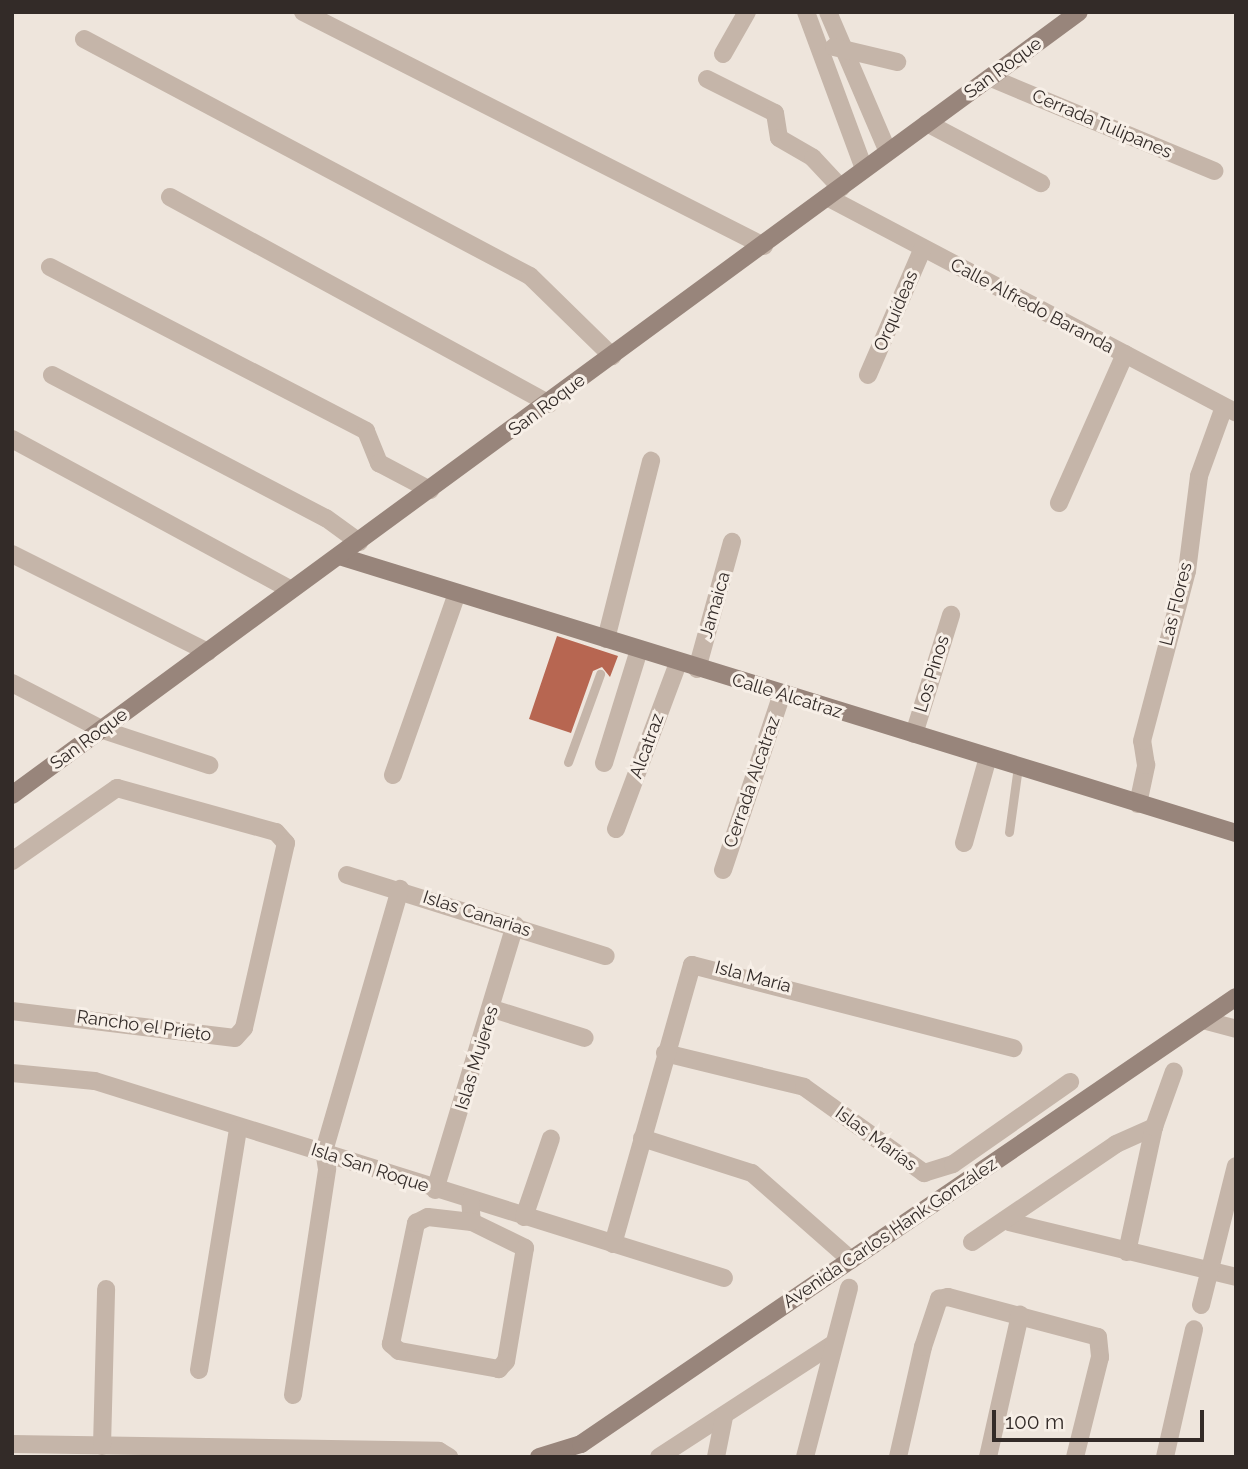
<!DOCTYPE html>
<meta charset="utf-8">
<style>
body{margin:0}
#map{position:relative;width:1248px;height:1469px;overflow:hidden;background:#eee5dc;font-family:Raleway,sans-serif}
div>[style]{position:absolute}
.building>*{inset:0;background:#b76651}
.service>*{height:9px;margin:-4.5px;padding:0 4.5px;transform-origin:4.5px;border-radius:4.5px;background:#c5b5a9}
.minor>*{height:18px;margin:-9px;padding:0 9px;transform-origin:9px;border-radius:9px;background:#c5b5a9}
.secondary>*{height:18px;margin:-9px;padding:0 9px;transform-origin:9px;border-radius:9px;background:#98857b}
span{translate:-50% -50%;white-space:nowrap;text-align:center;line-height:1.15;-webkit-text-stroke:6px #f7efe7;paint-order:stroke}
.street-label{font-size:18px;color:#332b28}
.frame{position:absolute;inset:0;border:14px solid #332b28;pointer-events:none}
.scale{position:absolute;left:992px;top:1410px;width:212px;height:32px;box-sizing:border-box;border:4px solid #332b28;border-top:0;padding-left:9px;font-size:21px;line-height:24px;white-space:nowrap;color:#332b28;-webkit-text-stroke:5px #f7efe7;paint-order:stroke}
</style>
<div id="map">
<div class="building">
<i style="clip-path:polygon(557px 636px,618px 656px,610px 677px,602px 667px,593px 671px,571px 733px,529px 719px)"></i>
</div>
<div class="service">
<i style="left:568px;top:762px;width:94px;rotate:-70deg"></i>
<i style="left:1009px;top:832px;width:67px;rotate:-82.2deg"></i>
</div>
<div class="minor">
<i style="left:303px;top:12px;width:517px;rotate:26.91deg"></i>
<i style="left:806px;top:12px;width:167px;rotate:69.7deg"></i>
<i style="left:828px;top:12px;width:152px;rotate:66.8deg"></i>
<i style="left:84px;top:39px;width:505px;rotate:27.99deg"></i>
<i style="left:530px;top:276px;width:115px;rotate:44.3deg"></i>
<i style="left:834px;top:47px;width:65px;rotate:13.4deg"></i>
<i style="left:723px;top:54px;width:48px;rotate:-60.3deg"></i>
<i style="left:991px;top:78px;width:242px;rotate:22.6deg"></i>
<i style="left:707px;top:79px;width:76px;rotate:26.6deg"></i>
<i style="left:775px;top:113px;width:25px;rotate:81deg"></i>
<i style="left:779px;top:138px;width:39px;rotate:30deg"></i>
<i style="left:813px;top:158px;width:41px;rotate:47deg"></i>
<i style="left:927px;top:123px;width:129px;rotate:27.8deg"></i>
<i style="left:170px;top:197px;width:432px;rotate:28.6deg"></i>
<i style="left:829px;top:198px;width:460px;rotate:27.8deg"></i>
<i style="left:50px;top:267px;width:356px;rotate:27.4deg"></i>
<i style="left:366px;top:431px;width:35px;rotate:68deg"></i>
<i style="left:379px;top:463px;width:58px;rotate:27.9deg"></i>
<i style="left:52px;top:375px;width:309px;rotate:27.6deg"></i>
<i style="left:326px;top:518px;width:41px;rotate:36deg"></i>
<i style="left:868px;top:375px;width:138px;rotate:-66.6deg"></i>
<i style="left:12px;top:439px;width:317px;rotate:28.4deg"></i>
<i style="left:1059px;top:503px;width:163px;rotate:-66.1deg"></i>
<i style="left:12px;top:554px;width:219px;rotate:26.6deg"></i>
<i style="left:606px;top:639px;width:184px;rotate:-75.8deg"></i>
<i style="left:697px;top:669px;width:132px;rotate:-74.6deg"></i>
<i style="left:12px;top:683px;width:102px;rotate:27.3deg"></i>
<i style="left:103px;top:730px;width:112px;rotate:18.3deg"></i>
<i style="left:914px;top:734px;width:125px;rotate:-72.7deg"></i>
<i style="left:604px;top:763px;width:118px;rotate:-72.8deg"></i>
<i style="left:393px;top:775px;width:193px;rotate:-70.6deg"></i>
<i style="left:1138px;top:804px;width:40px;rotate:-78deg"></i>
<i style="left:1146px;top:765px;width:24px;rotate:-99deg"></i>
<i style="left:1142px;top:741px;width:176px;rotate:-75.2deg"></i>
<i style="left:1187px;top:571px;width:96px;rotate:-82.8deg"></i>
<i style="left:1199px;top:476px;width:73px;rotate:-70.1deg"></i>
<i style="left:616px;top:829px;width:177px;rotate:-69.5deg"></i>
<i style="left:964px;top:843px;width:89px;rotate:-74.4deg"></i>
<i style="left:12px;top:861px;width:128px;rotate:-34.8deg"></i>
<i style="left:117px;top:788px;width:165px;rotate:15.5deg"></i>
<i style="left:276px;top:832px;width:15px;rotate:48deg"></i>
<i style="left:286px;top:843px;width:190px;rotate:102.8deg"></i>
<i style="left:244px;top:1028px;width:13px;rotate:132deg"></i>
<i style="left:235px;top:1038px;width:225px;rotate:-173.1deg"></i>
<i style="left:723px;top:870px;width:186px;rotate:-71.5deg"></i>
<i style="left:347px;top:875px;width:271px;rotate:17.4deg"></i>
<i style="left:493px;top:1009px;width:96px;rotate:17.5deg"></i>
<i style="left:1203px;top:1020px;width:34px;rotate:15deg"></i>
<i style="left:665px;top:1053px;width:143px;rotate:13.7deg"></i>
<i style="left:804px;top:1087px;width:148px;rotate:35.6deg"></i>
<i style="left:924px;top:1173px;width:30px;rotate:-17deg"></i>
<i style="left:953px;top:1164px;width:143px;rotate:-35deg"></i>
<i style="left:12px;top:1073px;width:83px;rotate:5.5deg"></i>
<i style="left:95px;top:1081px;width:659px;rotate:17.39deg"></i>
<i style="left:642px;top:1138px;width:115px;rotate:17.7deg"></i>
<i style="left:752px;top:1173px;width:132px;rotate:41.3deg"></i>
<i style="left:435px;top:1190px;width:277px;rotate:-73.2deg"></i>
<i style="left:470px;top:1200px;width:22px;rotate:85deg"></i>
<i style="left:472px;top:1222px;width:59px;rotate:26.1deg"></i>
<i style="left:525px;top:1248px;width:115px;rotate:99.5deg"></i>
<i style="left:506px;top:1361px;width:11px;rotate:131deg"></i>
<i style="left:499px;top:1369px;width:102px;rotate:-169.8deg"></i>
<i style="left:399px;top:1351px;width:11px;rotate:-139deg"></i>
<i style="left:391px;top:1344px;width:124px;rotate:-78.3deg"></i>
<i style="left:416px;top:1223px;width:13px;rotate:-27deg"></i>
<i style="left:428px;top:1217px;width:44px;rotate:6.5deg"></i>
<i style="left:524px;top:1217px;width:83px;rotate:-71.1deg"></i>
<i style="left:1009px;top:1222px;width:234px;rotate:13.6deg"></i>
<i style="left:972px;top:1242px;width:174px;rotate:-34.2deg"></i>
<i style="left:1116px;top:1144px;width:42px;rotate:-24.1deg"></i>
<i style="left:613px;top:1244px;width:290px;rotate:-74.2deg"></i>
<i style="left:692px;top:965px;width:332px;rotate:14.5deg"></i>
<i style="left:1127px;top:1252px;width:128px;rotate:-77.8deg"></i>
<i style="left:1154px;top:1127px;width:59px;rotate:-70.3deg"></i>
<i style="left:1201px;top:1305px;width:143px;rotate:-75.9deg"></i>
<i style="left:199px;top:1370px;width:244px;rotate:-80.8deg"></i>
<i style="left:293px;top:1395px;width:229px;rotate:-81.4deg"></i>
<i style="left:327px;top:1169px;width:18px;rotate:-99deg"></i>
<i style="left:324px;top:1151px;width:273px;rotate:-73.8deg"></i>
<i style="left:12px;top:1444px;width:427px;rotate:0.9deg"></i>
<i style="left:439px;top:1451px;width:12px;rotate:31deg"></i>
<i style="left:102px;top:1446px;width:157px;rotate:-88.5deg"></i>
<i style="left:659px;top:1457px;width:207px;rotate:-33deg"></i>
<i style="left:716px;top:1457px;width:41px;rotate:-78.7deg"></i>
<i style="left:805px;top:1457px;width:175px;rotate:-75.4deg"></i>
<i style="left:898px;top:1457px;width:113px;rotate:-77.2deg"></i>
<i style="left:923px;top:1347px;width:51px;rotate:-71.6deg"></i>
<i style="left:939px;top:1299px;width:9px;rotate:-13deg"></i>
<i style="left:948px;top:1297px;width:155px;rotate:14.9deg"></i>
<i style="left:1098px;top:1337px;width:20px;rotate:84deg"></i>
<i style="left:1100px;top:1357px;width:103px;rotate:104deg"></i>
<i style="left:988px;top:1457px;width:146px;rotate:-77.3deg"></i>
<i style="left:1165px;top:1457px;width:131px;rotate:-77.2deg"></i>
</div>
<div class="secondary">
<i style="left:339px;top:556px;width:939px;rotate:17.16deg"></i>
<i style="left:12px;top:795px;width:1323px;rotate:-36.27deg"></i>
<i style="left:539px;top:1457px;width:44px;rotate:-17.2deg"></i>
<i style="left:581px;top:1444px;width:793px;rotate:-34.31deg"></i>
</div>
<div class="street-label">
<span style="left:1003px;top:68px;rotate:-36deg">San Roque</span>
<span style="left:1102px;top:124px;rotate:23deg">Cerrada Tulipanes</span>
<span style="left:1032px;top:306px;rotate:28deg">Calle Alfredo Baranda</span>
<span style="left:896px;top:311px;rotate:-67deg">Orquídeas</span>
<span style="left:547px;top:405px;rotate:-37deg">San Roque</span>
<span style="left:1176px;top:604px;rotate:-76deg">Las Flores</span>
<span style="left:715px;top:605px;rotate:-74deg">Jamaica</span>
<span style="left:932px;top:674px;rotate:-73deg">Los Pinos</span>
<span style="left:787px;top:696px;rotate:17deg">Calle Alcatraz</span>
<span style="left:89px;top:739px;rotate:-36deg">San Roque</span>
<span style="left:647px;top:746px;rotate:-70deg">Alcatraz</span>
<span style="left:752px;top:782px;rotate:-71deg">Cerrada Alcatraz</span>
<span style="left:477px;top:914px;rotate:18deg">Islas Canarias</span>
<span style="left:753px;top:977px;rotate:15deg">Isla María</span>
<span style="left:144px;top:1026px;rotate:8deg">Rancho el Prieto</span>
<span style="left:477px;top:1058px;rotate:-73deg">Islas Mujeres</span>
<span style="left:876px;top:1139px;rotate:36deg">Islas Marías</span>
<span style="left:370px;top:1168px;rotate:18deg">Isla San Roque</span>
<span style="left:890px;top:1233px;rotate:-34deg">Avenida Carlos Hank González</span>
</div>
<div class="frame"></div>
<div class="scale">100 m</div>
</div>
